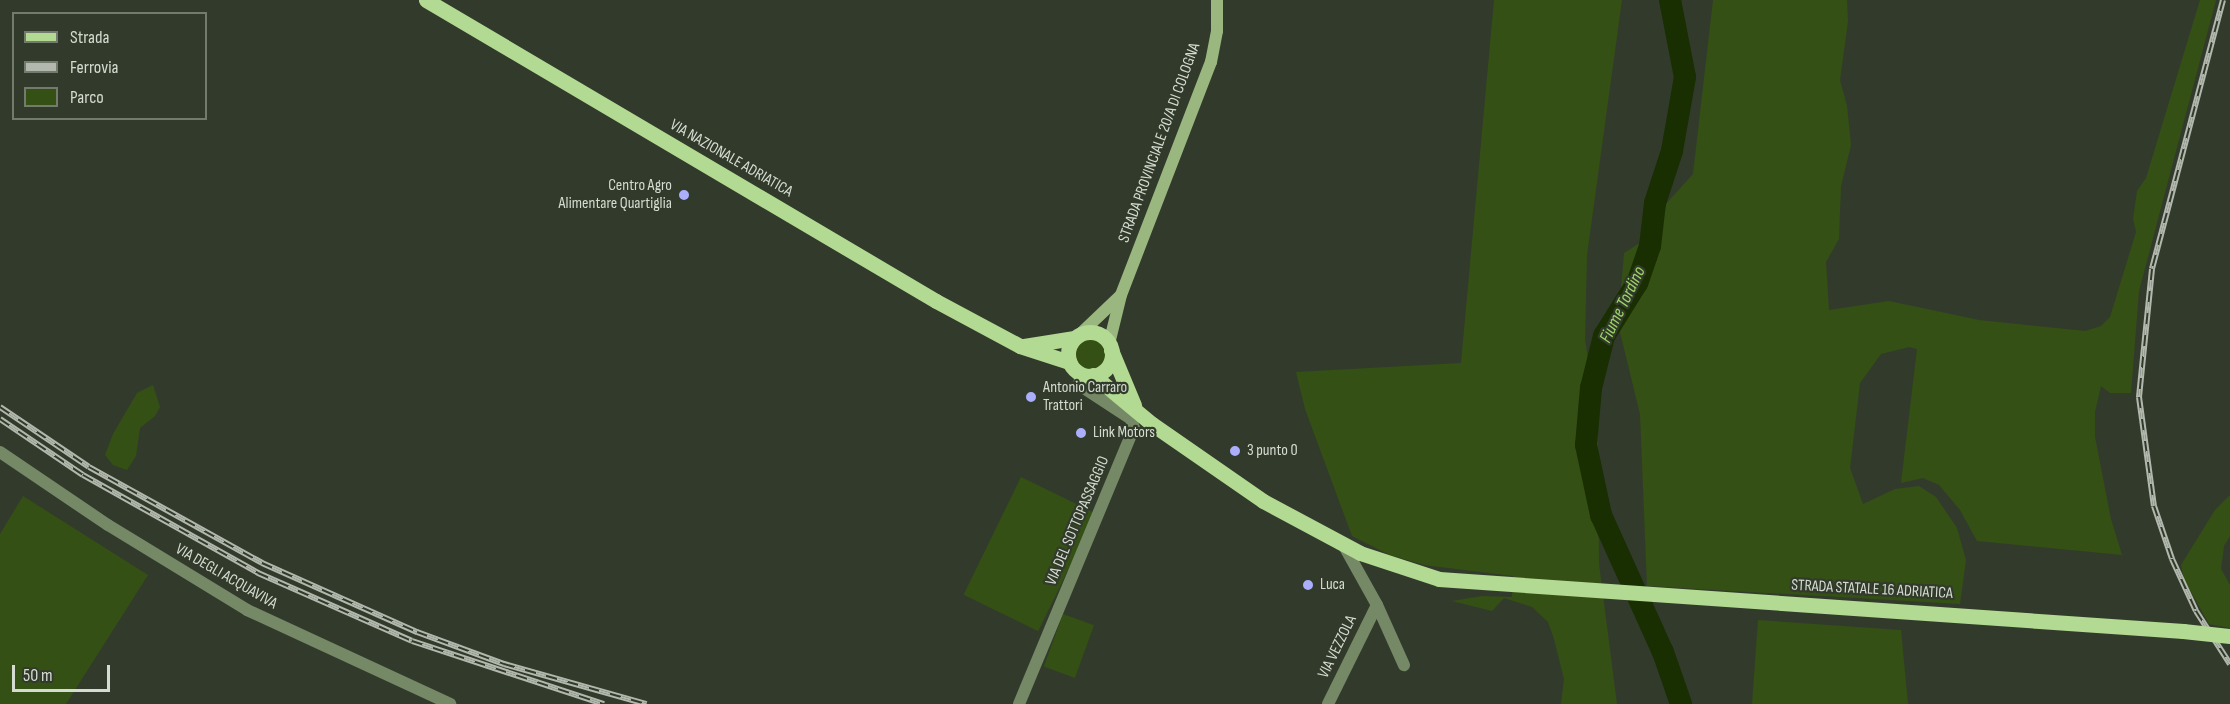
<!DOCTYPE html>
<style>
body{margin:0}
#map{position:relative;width:2230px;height:704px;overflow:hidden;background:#323b2b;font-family:"Sofia Sans Condensed",sans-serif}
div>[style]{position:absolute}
.green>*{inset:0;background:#345015;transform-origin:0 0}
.round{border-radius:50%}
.river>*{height:22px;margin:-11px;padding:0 11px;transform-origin:11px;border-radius:11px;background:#192e01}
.street>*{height:12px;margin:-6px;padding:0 6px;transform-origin:6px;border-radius:6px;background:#768967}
.secondary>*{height:12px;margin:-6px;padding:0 6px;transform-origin:6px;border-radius:6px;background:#99b77f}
.primary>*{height:15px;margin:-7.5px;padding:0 7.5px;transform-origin:7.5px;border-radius:7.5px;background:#b3da92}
.primary>.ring{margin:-7.5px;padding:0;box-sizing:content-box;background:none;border:15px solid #b3da92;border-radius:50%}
.rail>*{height:6px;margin-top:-3px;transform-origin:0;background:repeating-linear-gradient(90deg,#323b2b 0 11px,#b2b8ad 0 22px);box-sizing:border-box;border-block:2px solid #b2b8ad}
.primary-bridge>*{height:15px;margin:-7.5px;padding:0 7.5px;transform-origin:7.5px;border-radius:7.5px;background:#b3da92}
.dots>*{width:16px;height:16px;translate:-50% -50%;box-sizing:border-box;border:3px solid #323b2b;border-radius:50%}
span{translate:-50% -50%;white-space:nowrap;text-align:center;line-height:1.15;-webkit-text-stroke:4.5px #323b2b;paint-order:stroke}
.street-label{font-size:16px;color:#d5dbd1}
.poi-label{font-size:16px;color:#d5dbd1}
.right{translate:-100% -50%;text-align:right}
.left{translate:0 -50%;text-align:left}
.water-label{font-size:18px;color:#9dd567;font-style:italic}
.legend{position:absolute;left:12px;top:12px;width:195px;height:108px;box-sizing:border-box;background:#323b2b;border:2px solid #737b6d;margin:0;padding:8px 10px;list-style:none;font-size:18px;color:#d5dbd1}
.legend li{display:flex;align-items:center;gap:12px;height:30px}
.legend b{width:30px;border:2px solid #737b6d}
.scale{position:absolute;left:12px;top:665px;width:98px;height:27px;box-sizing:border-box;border:3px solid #d5dbd1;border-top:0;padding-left:8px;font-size:18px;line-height:21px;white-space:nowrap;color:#d5dbd1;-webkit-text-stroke:4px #323b2b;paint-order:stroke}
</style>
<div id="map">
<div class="green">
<i style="clip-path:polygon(1494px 0,1622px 0,1587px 255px,1585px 339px,1598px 427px,1599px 564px,1617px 704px,1561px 704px,1564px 679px,1554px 639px,1548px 622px,1532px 607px,1504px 598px,1492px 611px,1452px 601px,1482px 596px,1512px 597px,1513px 576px,1424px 565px,1390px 555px,1352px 536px,1305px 409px,1296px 372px,1461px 363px)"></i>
<i style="clip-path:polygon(1713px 0,1847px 0,1848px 21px,1840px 80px,1847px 106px,1851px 145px,1841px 186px,1839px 239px,1826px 262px,1829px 310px,1889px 301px,1979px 320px,2085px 331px,2101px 326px,2110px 317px,2136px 232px,2133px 219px,2137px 191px,2146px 178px,2200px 0,2216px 0,2139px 291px,2131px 393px,2110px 393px,2101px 386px,2095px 412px,2095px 437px,2111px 519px,2122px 555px,1977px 541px,1960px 510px,1939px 485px,1923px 478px,1901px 483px,1917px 349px,1909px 347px,1881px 354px,1860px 383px,1850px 468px,1863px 504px,1895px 489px,1919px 486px,1936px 497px,1957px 528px,1966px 560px,1960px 604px,1647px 586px,1640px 414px,1618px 324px,1624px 253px,1662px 229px,1664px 206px,1693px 174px)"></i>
<i class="round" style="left:1071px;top:336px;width:36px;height:36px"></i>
<i style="clip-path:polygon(153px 385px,160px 407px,155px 416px,140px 428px,136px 456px,127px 470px,113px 465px,105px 455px,113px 434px,137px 393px)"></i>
<i style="left:1021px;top:477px;width:83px;height:131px;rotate:26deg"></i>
<i style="clip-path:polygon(2230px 495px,2230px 536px,2224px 546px,2221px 569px,2230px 585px,2230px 628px,2209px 624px,2184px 579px,2181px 565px,2215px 510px)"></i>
<i style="clip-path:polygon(23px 496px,148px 575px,66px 704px,0 704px,0 534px)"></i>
<i style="left:1063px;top:614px;width:33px;height:56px;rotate:20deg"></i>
<i style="clip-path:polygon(1758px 620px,1901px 630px,1908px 704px,1752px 704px)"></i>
</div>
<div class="river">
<i style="left:1670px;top:0;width:78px;rotate:79deg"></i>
<i style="left:1685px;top:77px;width:75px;rotate:100deg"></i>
<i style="left:1672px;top:151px;width:55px;rotate:108.1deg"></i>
<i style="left:1655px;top:203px;width:43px;rotate:96.6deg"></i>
<i style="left:1650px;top:246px;width:39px;rotate:109deg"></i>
<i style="left:1637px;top:283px;width:62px;rotate:121.9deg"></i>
<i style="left:1604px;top:336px;width:54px;rotate:104deg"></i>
<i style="left:1591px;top:388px;width:57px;rotate:95deg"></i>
<i style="left:1586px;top:445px;width:72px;rotate:77.9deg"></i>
<i style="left:1601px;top:515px;width:150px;rotate:65.7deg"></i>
<i style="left:1663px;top:652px;width:55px;rotate:70.9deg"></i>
</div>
<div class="street">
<i style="left:0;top:452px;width:130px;rotate:34.1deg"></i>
<i style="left:108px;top:525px;width:163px;rotate:31.4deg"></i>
<i style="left:247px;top:610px;width:224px;rotate:24.8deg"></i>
<i style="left:1377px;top:605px;width:66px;rotate:65.8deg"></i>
<i style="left:1019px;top:704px;width:299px;rotate:-67.4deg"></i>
<i style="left:1134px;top:428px;width:9px;rotate:-108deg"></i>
<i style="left:1131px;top:419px;width:62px;rotate:-146.8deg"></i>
<i style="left:1079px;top:385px;width:11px;rotate:-80deg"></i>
<i style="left:1328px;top:704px;width:110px;rotate:-63.7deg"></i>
<i style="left:1377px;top:605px;width:68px;rotate:-119.2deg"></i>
</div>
<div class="secondary">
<i style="left:1080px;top:334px;width:55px;rotate:-43.5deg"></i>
<i style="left:1109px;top:344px;width:50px;rotate:-76.2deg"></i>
<i style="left:1121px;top:295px;width:250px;rotate:-68.9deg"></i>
<i style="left:1211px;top:62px;width:32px;rotate:-79deg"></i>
<i style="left:1217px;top:31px;width:31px;rotate:-90deg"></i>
</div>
<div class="primary">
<i style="left:426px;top:0;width:592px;rotate:30.55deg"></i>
<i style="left:936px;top:301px;width:95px;rotate:28.2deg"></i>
<i style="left:1020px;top:346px;width:52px;rotate:18.1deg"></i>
<i class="ring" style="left:1068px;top:332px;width:29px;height:29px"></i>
<i style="left:1024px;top:346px;width:51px;rotate:-9.1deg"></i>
<i style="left:1111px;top:350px;width:60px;rotate:67.3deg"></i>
<i style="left:1093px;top:375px;width:77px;rotate:39.7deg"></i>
<i style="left:1152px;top:424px;width:135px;rotate:34.7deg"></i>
<i style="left:1263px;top:501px;width:110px;rotate:28.2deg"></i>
<i style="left:1360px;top:553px;width:83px;rotate:18.2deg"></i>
<i style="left:1439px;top:579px;width:746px;rotate:4deg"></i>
</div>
<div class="rail">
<i style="left:2223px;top:0;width:278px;rotate:104.8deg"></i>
<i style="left:2152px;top:269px;width:129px;rotate:95.8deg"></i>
<i style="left:2139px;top:397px;width:110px;rotate:82.2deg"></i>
<i style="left:2154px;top:506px;width:56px;rotate:71.2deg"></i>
<i style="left:2172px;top:559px;width:57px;rotate:65.2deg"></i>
<i style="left:2196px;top:611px;width:63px;rotate:57.3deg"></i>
<i style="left:0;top:407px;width:107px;rotate:34deg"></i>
<i style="left:89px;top:467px;width:198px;rotate:29deg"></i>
<i style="left:262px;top:563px;width:170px;rotate:24deg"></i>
<i style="left:417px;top:632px;width:93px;rotate:20.2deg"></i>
<i style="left:504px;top:664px;width:148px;rotate:15.7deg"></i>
<i style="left:0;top:419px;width:100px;rotate:34deg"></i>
<i style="left:83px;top:475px;width:201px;rotate:29.2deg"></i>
<i style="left:258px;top:573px;width:168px;rotate:23.8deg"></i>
<i style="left:412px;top:641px;width:202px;rotate:18.2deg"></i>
</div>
<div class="primary-bridge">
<i style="left:2183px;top:631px;width:47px;rotate:6.1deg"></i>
</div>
<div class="dots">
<i style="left:684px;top:195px;background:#abaffb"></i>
<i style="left:1031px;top:397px;background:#abaffb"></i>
<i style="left:1081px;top:433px;background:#abaffb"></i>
<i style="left:1235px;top:451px;background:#abaffb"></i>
<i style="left:1308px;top:585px;background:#abaffb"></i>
</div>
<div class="street-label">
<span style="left:1160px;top:143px;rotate:-70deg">STRADA PROVINCIALE 20/A DI COLOGNA</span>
<span style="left:731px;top:159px;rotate:30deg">VIA NAZIONALE ADRIATICA</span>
<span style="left:1078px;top:521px;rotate:-67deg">VIA DEL SOTTOPASSAGGIO</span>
<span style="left:226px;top:577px;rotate:30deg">VIA DEGLI ACQUAVIVA</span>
<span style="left:1872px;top:590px;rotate:3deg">STRADA STATALE 16 ADRIATICA</span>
<span style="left:1338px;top:647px;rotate:-64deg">VIA VEZZOLA</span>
</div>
<div class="poi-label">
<span class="right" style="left:672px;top:195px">Centro Agro<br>Alimentare Quartiglia</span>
<span class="left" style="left:1043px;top:397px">Antonio Carraro<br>Trattori</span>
<span class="left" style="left:1093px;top:433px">Link Motors</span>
<span class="left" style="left:1247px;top:451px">3 punto 0</span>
<span class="left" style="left:1320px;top:585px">Luca</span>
</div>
<div class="water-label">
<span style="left:1623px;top:305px;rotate:-64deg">Fiume Tordino</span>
</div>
<ul class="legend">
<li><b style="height:8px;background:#b3da92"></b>Strada</li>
<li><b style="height:8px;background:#b2b8ad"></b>Ferrovia</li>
<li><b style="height:16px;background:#345015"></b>Parco</li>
</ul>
<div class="scale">50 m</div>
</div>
